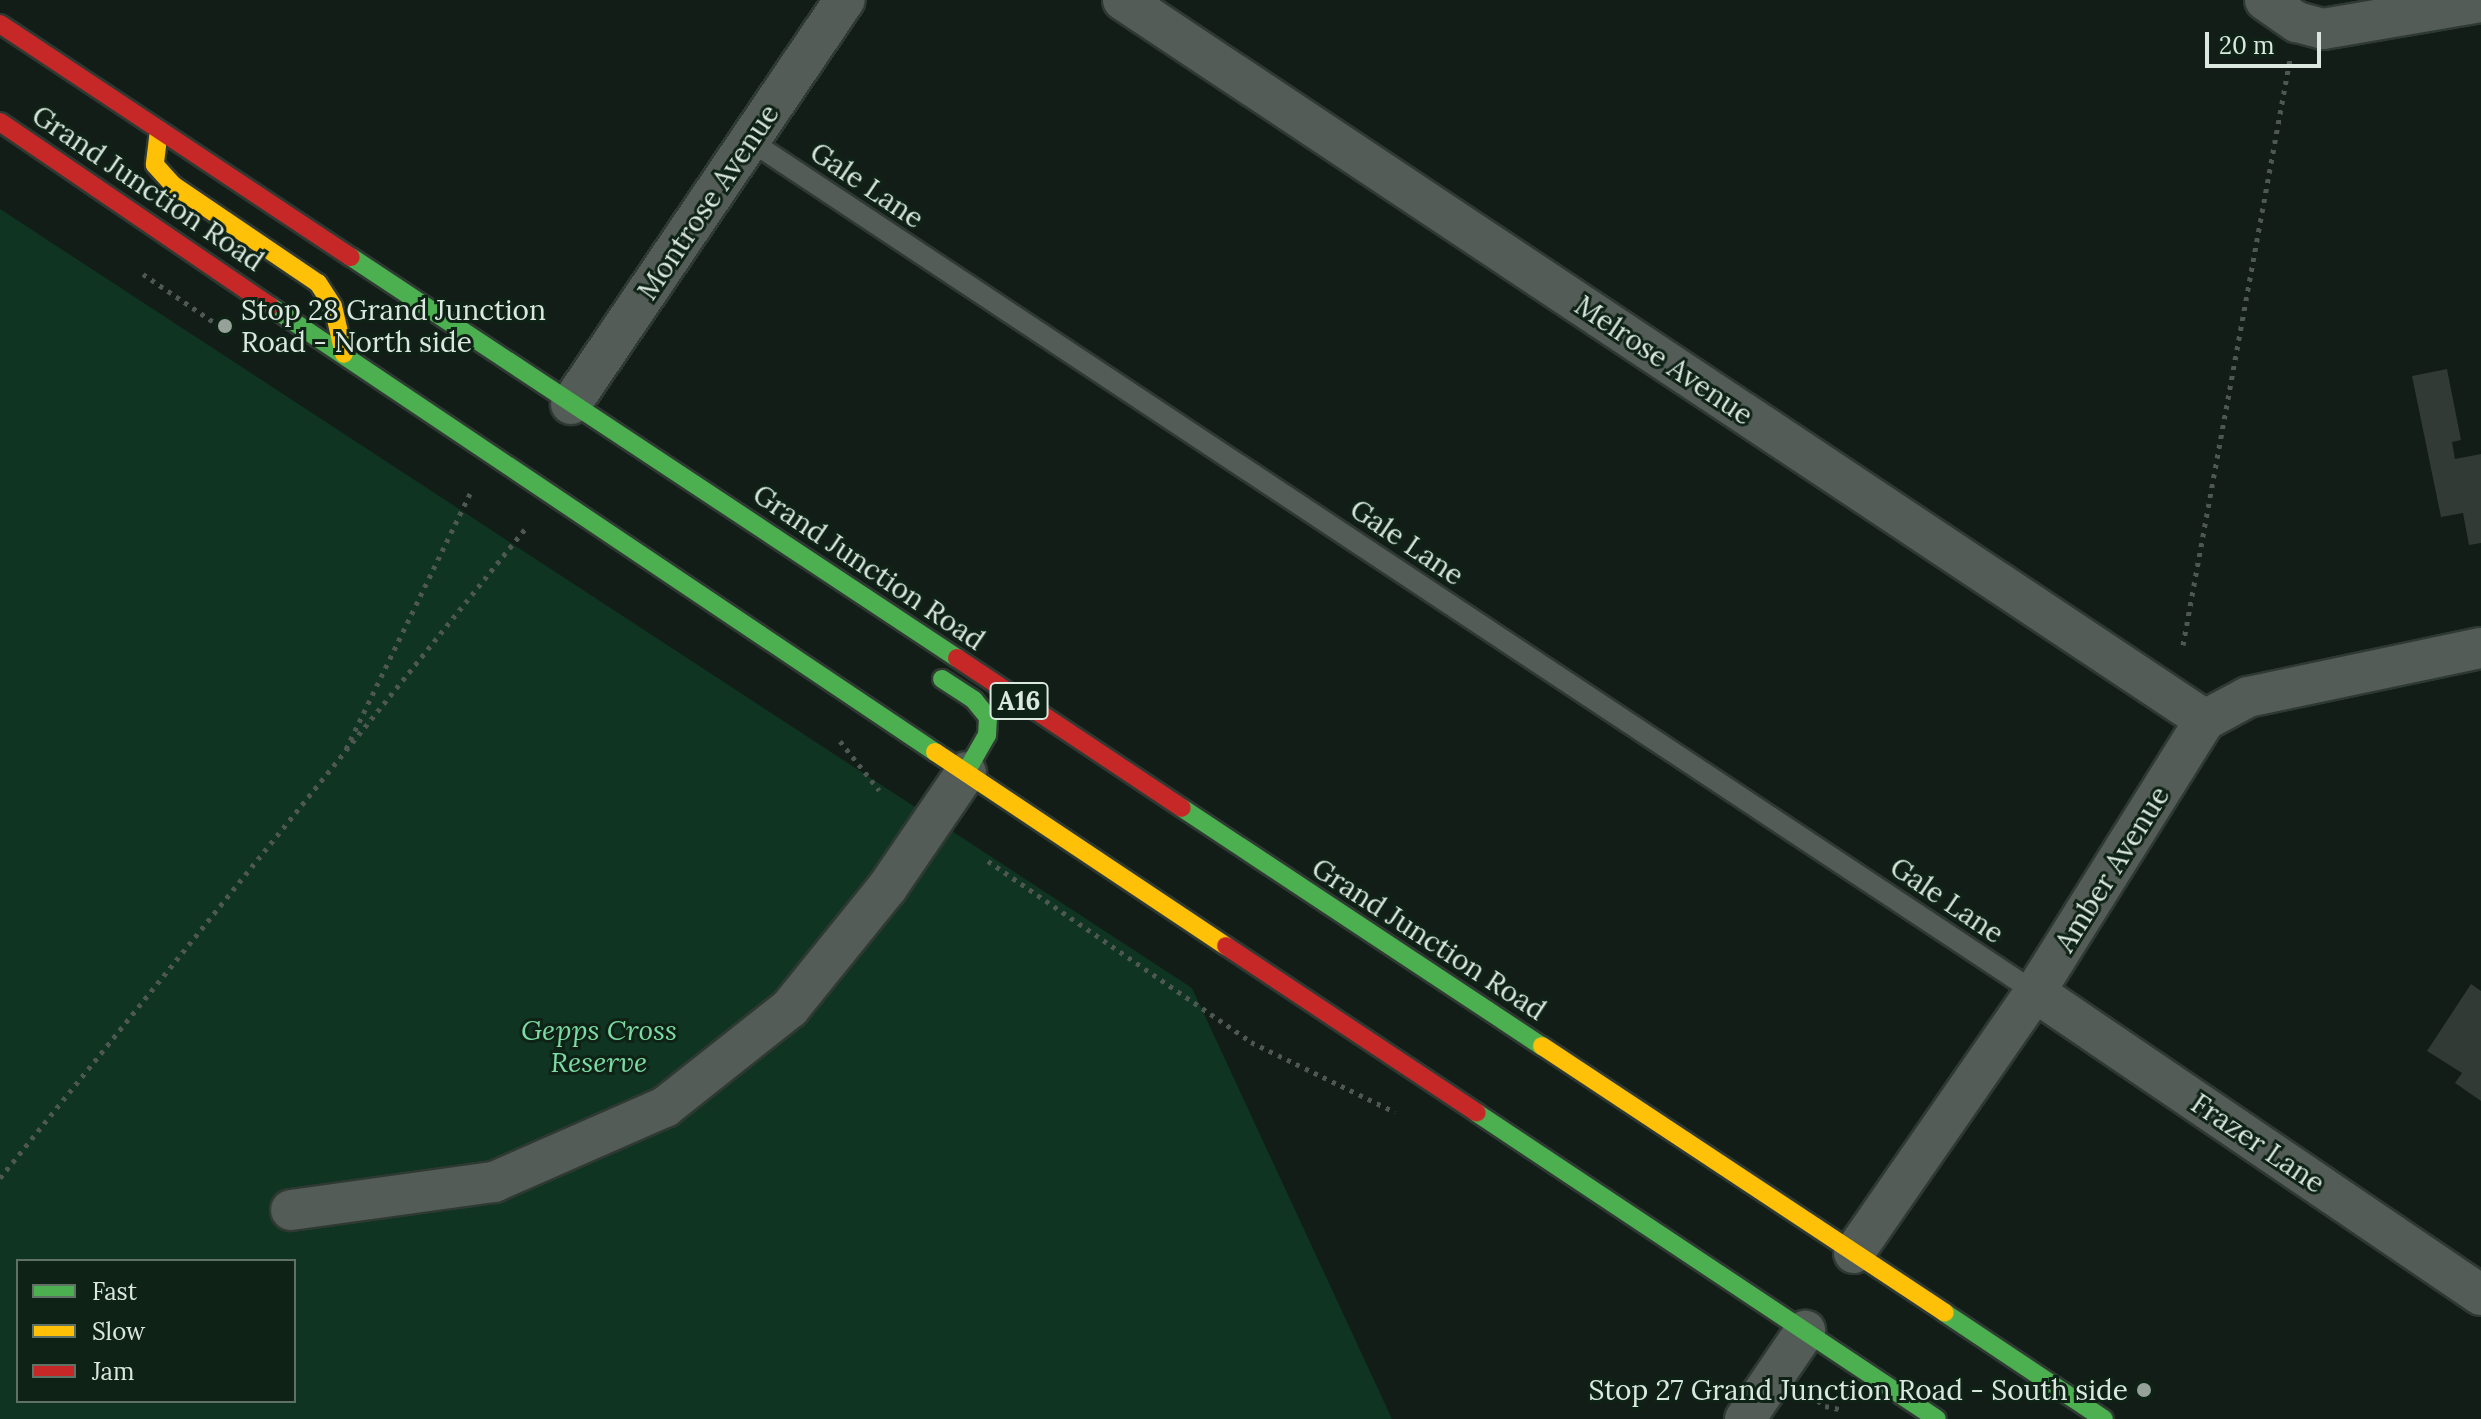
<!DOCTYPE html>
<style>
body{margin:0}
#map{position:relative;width:2481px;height:1419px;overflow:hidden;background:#121d17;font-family:Lora,serif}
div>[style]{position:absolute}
.green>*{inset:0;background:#0f3421}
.building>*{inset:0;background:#313a35}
.path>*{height:5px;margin-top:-2.5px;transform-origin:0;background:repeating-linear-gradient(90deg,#4e5752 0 4px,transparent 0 10px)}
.roads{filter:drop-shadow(2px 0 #2f3933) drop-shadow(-2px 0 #2f3933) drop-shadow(0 2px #2f3933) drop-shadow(0 -2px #2f3933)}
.lane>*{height:20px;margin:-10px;padding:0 10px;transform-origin:10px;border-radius:10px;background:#535c56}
.street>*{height:40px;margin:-20px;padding:0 20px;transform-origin:20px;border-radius:20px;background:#535c56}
.fast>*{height:18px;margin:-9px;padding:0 9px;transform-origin:9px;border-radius:9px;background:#4caf50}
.slow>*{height:18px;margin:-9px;padding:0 9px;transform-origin:9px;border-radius:9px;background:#ffc107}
.jam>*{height:18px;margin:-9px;padding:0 9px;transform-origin:9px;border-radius:9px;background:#c62828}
.dots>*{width:22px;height:22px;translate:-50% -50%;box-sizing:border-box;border:4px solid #0e2216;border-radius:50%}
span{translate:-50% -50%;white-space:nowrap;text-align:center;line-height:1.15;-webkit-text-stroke:6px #0e2216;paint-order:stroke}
.shield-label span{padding:2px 6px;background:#0e2216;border:2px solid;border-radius:6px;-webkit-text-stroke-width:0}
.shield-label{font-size:26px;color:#dbe8df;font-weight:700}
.street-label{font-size:28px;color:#dbe8df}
.poi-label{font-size:28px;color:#dbe8df}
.left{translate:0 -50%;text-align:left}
.right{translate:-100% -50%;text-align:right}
.park-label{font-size:28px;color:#7bdba3;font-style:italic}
.legend{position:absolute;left:16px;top:1259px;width:280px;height:144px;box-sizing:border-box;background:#0e2216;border:2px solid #607166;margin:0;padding:10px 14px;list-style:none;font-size:24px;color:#dbe8df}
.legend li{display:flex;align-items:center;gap:16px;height:40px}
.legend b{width:40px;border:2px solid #607166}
.scale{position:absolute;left:2205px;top:32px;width:116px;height:36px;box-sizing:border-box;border:4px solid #dbe8df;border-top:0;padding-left:10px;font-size:24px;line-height:28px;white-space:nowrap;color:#dbe8df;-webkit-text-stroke:6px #0e2216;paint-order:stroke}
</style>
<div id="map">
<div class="green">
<i style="clip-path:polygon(evenodd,0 209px,1192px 988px,1392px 1419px,0 1419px,0 209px,18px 1261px,294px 1261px,294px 1401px,18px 1401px,18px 1261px)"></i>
</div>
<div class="building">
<i style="clip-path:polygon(2447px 369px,2461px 440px,2452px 442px,2455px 459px,2481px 454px,2481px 543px,2469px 545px,2463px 513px,2441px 517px,2412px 376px)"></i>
<i style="clip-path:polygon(2471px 984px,2481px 991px,2481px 1101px,2455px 1083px,2462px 1073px,2427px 1051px)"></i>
</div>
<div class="path">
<i style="left:143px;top:274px;width:98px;rotate:34.2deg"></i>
<i style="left:2183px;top:645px;width:596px;rotate:-79.65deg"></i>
<i style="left:840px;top:741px;width:63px;rotate:51.5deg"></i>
<i style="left:346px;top:749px;width:286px;rotate:-64.1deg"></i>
<i style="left:988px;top:861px;width:319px;rotate:34.5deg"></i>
<i style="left:1251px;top:1042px;width:160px;rotate:25.9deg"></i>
<i style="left:0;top:1178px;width:835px;rotate:-51.03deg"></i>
<i style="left:1810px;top:1394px;width:19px;rotate:39deg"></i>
<i style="left:1825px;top:1406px;width:19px;rotate:12deg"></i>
</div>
<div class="roads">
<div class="lane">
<i style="left:749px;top:140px;width:1543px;rotate:33.53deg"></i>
</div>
<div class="street">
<i style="left:1123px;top:0;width:1300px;rotate:33.64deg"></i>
<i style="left:2265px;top:0;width:39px;rotate:35deg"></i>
<i style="left:2297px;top:22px;width:27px;rotate:15deg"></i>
<i style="left:2323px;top:29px;width:160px;rotate:-9.7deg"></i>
<i style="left:571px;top:404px;width:488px;rotate:-55.9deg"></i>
<i style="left:2035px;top:992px;width:539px;rotate:34.19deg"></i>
<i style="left:291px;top:1210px;width:205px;rotate:-7.9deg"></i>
<i style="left:494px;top:1182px;width:187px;rotate:-23.7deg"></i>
<i style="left:665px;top:1107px;width:159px;rotate:-38.4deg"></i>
<i style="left:790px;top:1008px;width:154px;rotate:-51.1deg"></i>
<i style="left:887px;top:888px;width:140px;rotate:-55.7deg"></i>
<i style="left:1854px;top:1253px;width:318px;rotate:-55.3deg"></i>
<i style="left:2035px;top:992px;width:321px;rotate:-58deg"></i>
<i style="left:2205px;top:720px;width:49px;rotate:-28.1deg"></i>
<i style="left:2248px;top:697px;width:238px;rotate:-11.9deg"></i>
<i style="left:1745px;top:1419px;width:107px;rotate:-55.7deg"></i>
</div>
<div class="fast">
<i style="left:351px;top:257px;width:727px;rotate:33.49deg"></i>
<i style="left:270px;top:306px;width:801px;rotate:33.85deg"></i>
<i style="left:942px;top:679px;width:38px;rotate:33deg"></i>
<i style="left:974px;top:700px;width:22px;rotate:51deg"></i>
<i style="left:988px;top:717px;width:18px;rotate:93deg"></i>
<i style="left:987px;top:735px;width:43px;rotate:119.6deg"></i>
<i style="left:1182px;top:808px;width:432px;rotate:33.5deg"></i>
<i style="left:1477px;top:1113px;width:552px;rotate:33.63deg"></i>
<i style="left:1945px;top:1313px;width:191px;rotate:33.7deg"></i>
</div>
<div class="slow">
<i style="left:159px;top:130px;width:35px;rotate:97deg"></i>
<i style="left:155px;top:165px;width:27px;rotate:48deg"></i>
<i style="left:173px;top:185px;width:175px;rotate:34.1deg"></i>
<i style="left:318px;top:283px;width:27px;rotate:57deg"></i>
<i style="left:333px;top:306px;width:49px;rotate:77.1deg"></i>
<i style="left:935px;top:752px;width:350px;rotate:33.7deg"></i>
<i style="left:1542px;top:1046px;width:483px;rotate:33.5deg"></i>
</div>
<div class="jam">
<i style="left:0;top:24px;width:421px;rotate:33.6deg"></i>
<i style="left:0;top:122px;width:327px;rotate:34.3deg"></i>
<i style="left:957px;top:658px;width:270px;rotate:33.7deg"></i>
<i style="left:1226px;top:946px;width:301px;rotate:33.6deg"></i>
</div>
</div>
<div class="dots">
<i style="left:225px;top:326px;background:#95a199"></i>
<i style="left:2144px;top:1390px;background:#95a199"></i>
</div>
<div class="shield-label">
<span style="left:1019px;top:701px">A16</span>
</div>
<div class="street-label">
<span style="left:867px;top:185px;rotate:34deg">Gale Lane</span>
<span style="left:148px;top:188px;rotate:34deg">Grand Junction Road</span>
<span style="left:708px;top:202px;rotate:-56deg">Montrose Avenue</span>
<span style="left:1664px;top:360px;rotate:34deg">Melrose Avenue</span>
<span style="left:1407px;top:542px;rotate:34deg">Gale Lane</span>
<span style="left:869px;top:567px;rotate:34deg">Grand Junction Road</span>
<span style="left:2112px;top:869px;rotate:-58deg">Amber Avenue</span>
<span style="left:1947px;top:900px;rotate:34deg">Gale Lane</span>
<span style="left:1429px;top:939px;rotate:33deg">Grand Junction Road</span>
<span style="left:2258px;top:1143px;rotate:34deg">Frazer Lane</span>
</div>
<div class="poi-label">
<span class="left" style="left:241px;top:326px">Stop 28 Grand Junction<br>Road - North side</span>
<span class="right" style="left:2128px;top:1390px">Stop 27 Grand Junction Road - South side</span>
</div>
<div class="park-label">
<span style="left:599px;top:1046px">Gepps Cross<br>Reserve</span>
</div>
<ul class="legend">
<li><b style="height:10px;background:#4caf50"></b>Fast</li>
<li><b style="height:10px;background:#ffc107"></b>Slow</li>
<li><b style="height:10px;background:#c62828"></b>Jam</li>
</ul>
<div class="scale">20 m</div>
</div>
